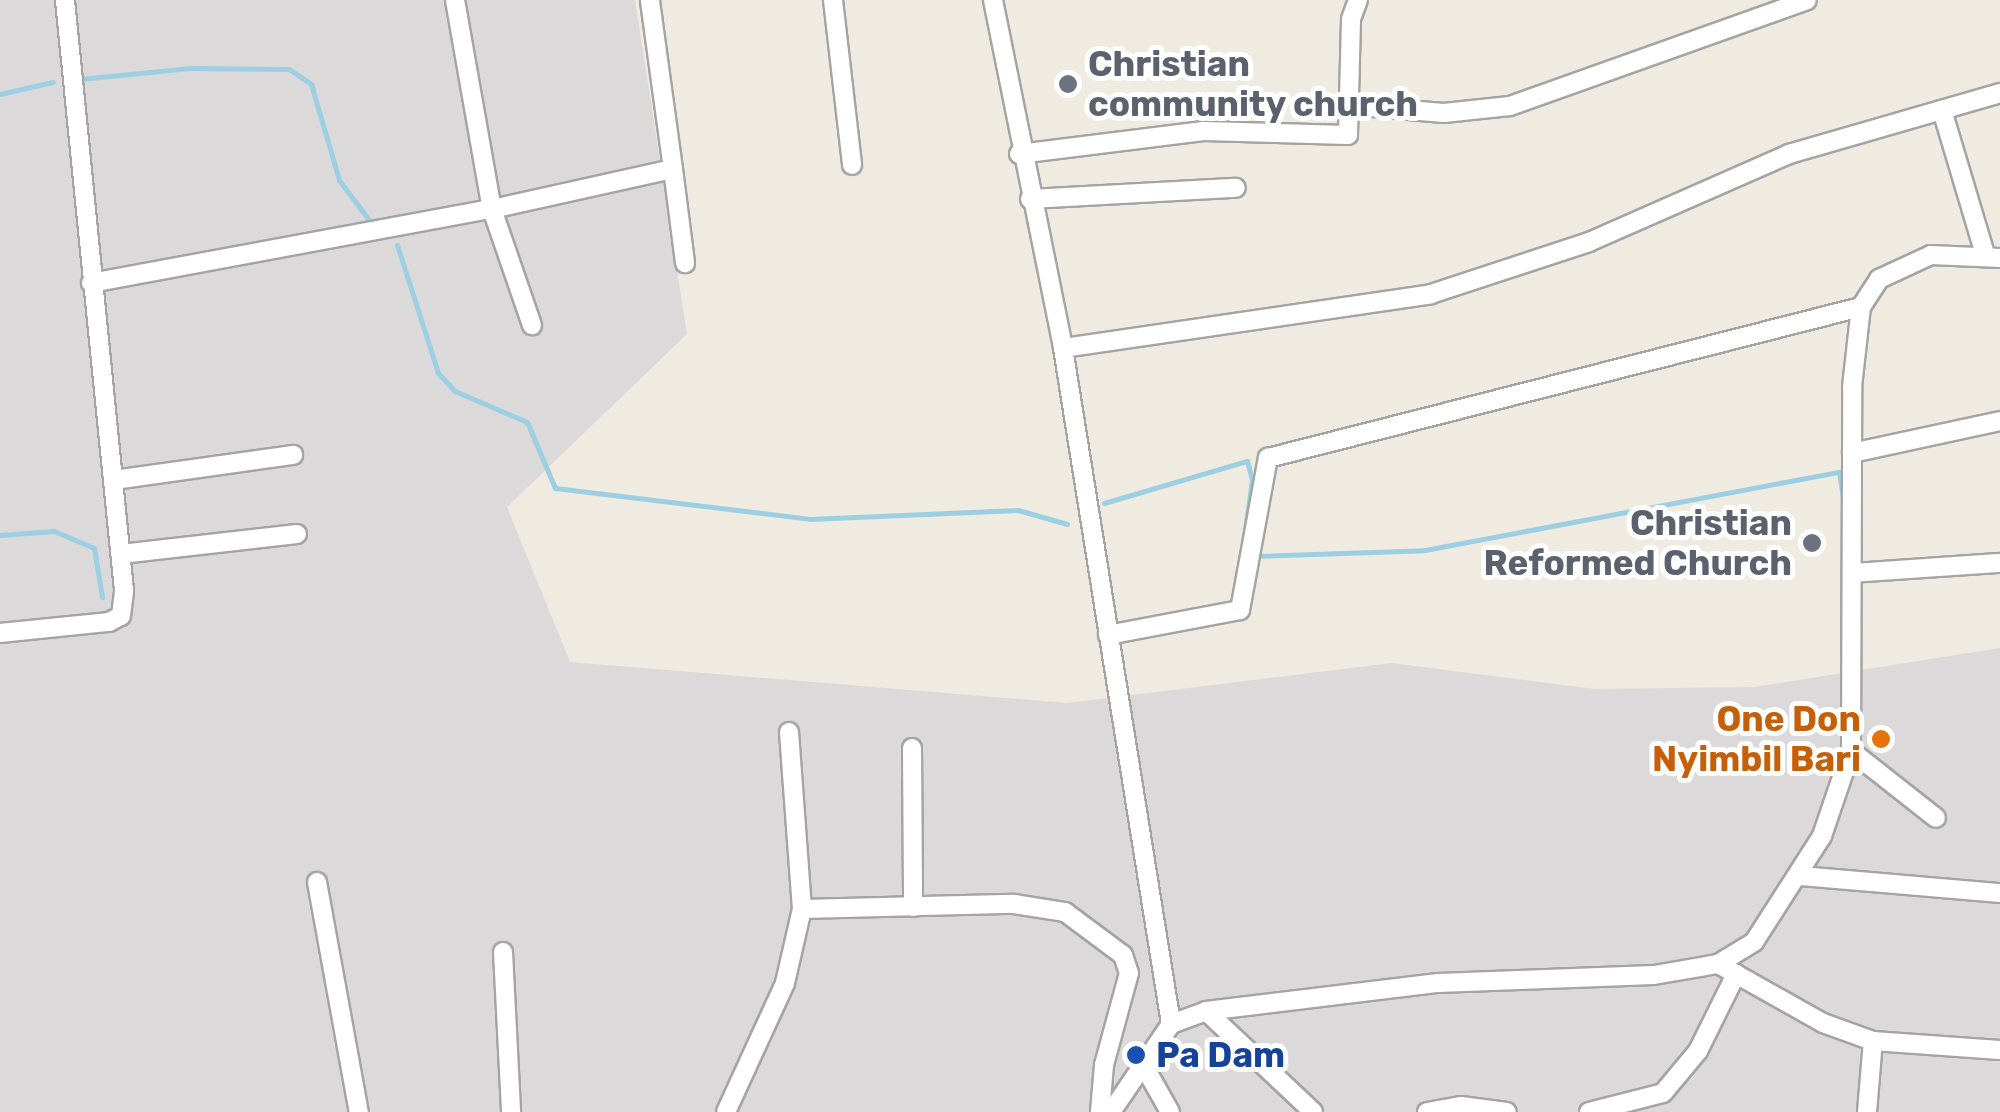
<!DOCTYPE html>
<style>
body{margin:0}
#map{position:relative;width:2000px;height:1112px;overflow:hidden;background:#efebe1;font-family:Rubik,sans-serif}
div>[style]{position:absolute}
.residential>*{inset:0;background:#dbd9d9}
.stream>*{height:5px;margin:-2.5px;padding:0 2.5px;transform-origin:2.5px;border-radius:2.5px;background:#9dcfe2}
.roads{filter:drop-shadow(2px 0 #a4a4a4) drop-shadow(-2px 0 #a4a4a4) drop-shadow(0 2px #a4a4a4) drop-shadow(0 -2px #a4a4a4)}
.minor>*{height:18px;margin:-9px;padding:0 9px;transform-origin:9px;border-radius:9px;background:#fff}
.dots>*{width:28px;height:28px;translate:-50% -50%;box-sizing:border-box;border:5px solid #fff;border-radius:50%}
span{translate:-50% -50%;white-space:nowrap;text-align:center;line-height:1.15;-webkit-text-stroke:10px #fff;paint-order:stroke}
.worship-label{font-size:35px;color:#5b616d;font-weight:700}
.left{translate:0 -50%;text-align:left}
.right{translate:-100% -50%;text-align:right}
.food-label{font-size:35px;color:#c56008;font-weight:700}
.transit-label{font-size:35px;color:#164399;font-weight:700}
</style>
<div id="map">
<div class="residential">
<i style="clip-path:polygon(0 0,635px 0,687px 334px,507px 507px,570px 662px,1067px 703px,1391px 663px,1595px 689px,1755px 687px,2000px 648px,2000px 1112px,0 1112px)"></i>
</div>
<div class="stream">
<i style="left:80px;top:79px;width:112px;rotate:-5.7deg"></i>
<i style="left:191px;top:68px;width:98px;rotate:0.6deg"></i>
<i style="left:289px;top:69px;width:27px;rotate:34deg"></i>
<i style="left:311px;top:84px;width:100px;rotate:73.7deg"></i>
<i style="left:339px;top:180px;width:55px;rotate:53.1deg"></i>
<i style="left:0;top:94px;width:54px;rotate:-12.8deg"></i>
<i style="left:397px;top:245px;width:134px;rotate:72.2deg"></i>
<i style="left:438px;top:373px;width:25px;rotate:47deg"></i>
<i style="left:455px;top:391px;width:78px;rotate:23.3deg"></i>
<i style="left:527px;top:422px;width:72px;rotate:67deg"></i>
<i style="left:555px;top:488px;width:257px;rotate:6.9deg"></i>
<i style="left:810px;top:519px;width:208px;rotate:-2.5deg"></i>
<i style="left:1018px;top:510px;width:51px;rotate:15.9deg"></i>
<i style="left:1104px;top:503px;width:149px;rotate:-16.4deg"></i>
<i style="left:1247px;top:461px;width:20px;rotate:75deg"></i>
<i style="left:1252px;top:480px;width:72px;rotate:98deg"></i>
<i style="left:0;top:535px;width:54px;rotate:-4.2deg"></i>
<i style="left:54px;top:531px;width:43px;rotate:23deg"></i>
<i style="left:94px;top:548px;width:50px;rotate:80.7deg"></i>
<i style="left:1257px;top:556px;width:168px;rotate:-2deg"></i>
<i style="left:1425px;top:550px;width:421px;rotate:-10.7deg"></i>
<i style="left:1839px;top:472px;width:33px;rotate:81deg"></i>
</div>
<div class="roads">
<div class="minor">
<i style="left:455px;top:0;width:212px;rotate:80deg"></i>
<i style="left:492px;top:209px;width:185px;rotate:-12.5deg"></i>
<i style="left:673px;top:169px;width:171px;rotate:-97.8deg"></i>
<i style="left:833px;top:0;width:166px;rotate:83.4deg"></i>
<i style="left:993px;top:0;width:355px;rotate:78.6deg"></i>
<i style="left:1063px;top:348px;width:685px;rotate:80.92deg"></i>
<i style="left:1349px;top:105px;width:95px;rotate:4.8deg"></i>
<i style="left:1444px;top:113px;width:66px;rotate:-6.1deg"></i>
<i style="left:1510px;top:106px;width:315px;rotate:-19.6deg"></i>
<i style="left:1942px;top:110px;width:150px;rotate:73.4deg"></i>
<i style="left:1019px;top:154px;width:186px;rotate:-7.1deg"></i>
<i style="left:1204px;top:131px;width:144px;rotate:1.6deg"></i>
<i style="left:1348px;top:135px;width:116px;rotate:-88.5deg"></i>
<i style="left:1351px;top:19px;width:20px;rotate:-70deg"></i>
<i style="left:673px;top:169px;width:95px;rotate:82.7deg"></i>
<i style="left:1030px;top:199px;width:206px;rotate:-3.1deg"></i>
<i style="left:91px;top:283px;width:408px;rotate:-10.5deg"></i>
<i style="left:492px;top:209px;width:123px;rotate:71deg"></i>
<i style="left:1063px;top:348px;width:372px;rotate:-8.3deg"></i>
<i style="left:1431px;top:294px;width:166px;rotate:-18.2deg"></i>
<i style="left:1589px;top:242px;width:219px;rotate:-23.7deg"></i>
<i style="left:1789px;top:154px;width:220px;rotate:-16.1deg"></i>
<i style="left:1852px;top:453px;width:151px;rotate:-12.2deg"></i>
<i style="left:114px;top:480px;width:181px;rotate:-8deg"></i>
<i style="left:121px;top:554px;width:177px;rotate:-6.5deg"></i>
<i style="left:1852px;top:573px;width:148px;rotate:-3.9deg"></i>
<i style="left:0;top:633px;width:110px;rotate:-5.8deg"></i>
<i style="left:109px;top:622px;width:13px;rotate:-27deg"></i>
<i style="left:121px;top:616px;width:26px;rotate:-83deg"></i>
<i style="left:124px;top:590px;width:593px;rotate:-95.71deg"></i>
<i style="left:1108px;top:635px;width:134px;rotate:-10.7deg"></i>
<i style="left:1240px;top:610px;width:155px;rotate:-79.6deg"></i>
<i style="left:1268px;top:458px;width:612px;rotate:-14.29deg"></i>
<i style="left:789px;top:732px;width:177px;rotate:85.8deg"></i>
<i style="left:912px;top:748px;width:159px;rotate:89.6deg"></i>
<i style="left:1851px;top:751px;width:108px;rotate:38.2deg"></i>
<i style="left:1801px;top:876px;width:200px;rotate:4.9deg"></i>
<i style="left:317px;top:882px;width:234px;rotate:79.7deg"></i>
<i style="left:503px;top:952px;width:160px;rotate:87.1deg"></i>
<i style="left:1718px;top:964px;width:120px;rotate:29.3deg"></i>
<i style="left:1823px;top:1023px;width:53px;rotate:19.8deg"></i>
<i style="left:1873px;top:1041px;width:127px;rotate:4.1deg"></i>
<i style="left:1206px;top:1011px;width:147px;rotate:43.3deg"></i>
<i style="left:1144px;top:1066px;width:53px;rotate:60.5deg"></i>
<i style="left:726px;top:1112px;width:142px;rotate:-65.4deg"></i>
<i style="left:785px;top:983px;width:76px;rotate:-77.1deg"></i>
<i style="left:802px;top:909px;width:212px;rotate:-1.4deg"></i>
<i style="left:1014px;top:904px;width:52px;rotate:8.9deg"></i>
<i style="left:1065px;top:912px;width:72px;rotate:36.6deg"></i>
<i style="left:1123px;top:955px;width:19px;rotate:72deg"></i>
<i style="left:1129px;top:973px;width:95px;rotate:105.2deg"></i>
<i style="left:1104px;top:1065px;width:47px;rotate:94.9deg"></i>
<i style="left:1111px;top:1112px;width:107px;rotate:-55.7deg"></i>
<i style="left:1171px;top:1024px;width:37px;rotate:-20deg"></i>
<i style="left:1206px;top:1011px;width:234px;rotate:-6.9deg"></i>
<i style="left:1438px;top:983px;width:216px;rotate:-2.1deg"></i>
<i style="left:1654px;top:975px;width:65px;rotate:-9.8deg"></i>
<i style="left:1718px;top:964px;width:42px;rotate:-31.4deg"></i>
<i style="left:1754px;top:942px;width:126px;rotate:-57.3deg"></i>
<i style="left:1822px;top:836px;width:90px;rotate:-71.2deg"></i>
<i style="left:1851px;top:751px;width:364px;rotate:-89.8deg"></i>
<i style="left:1852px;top:387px;width:81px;rotate:-83.6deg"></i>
<i style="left:1861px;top:307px;width:33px;rotate:-57deg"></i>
<i style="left:1879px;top:279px;width:57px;rotate:-24.8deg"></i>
<i style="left:1931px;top:255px;width:69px;rotate:2.5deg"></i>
<i style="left:1427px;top:1112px;width:35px;rotate:-10deg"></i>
<i style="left:1461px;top:1106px;width:46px;rotate:7.4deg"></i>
<i style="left:1589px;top:1112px;width:76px;rotate:-14.4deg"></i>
<i style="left:1663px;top:1093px;width:55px;rotate:-50.2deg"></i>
<i style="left:1698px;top:1051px;width:86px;rotate:-63.7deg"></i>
<i style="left:1867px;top:1112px;width:71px;rotate:-85.2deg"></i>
</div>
</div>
<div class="dots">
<i style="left:1068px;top:84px;background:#6b7280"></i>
<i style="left:1812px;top:543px;background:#6b7280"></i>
<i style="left:1881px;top:739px;background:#e8710a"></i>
<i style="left:1136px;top:1055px;background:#1a4fb4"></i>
</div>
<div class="worship-label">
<span class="left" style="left:1088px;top:84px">Christian<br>community church</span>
<span class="right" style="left:1792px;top:543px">Christian<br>Reformed Church</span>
</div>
<div class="food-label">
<span class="right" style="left:1861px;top:739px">One Don<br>Nyimbil Bari</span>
</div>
<div class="transit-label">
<span class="left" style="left:1156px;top:1055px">Pa Dam</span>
</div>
</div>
